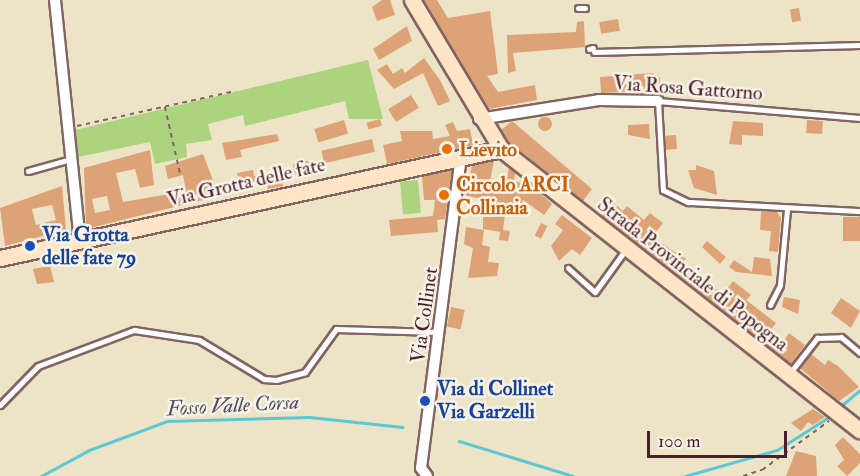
<!DOCTYPE html>
<style>
body{margin:0}
#map{position:relative;width:860px;height:476px;overflow:hidden;background:#ede4c7;font-family:"IM FELL Double Pica",serif}
div>[style]{position:absolute}
.green>*{inset:0;background:#acd47f;transform-origin:0 0}
.stream>*{height:3px;margin:-1.5px;padding:0 1.5px;transform-origin:1.5px;border-radius:1.5px;background:#5cc7d5}
.building>*{inset:0;background:#dea277;transform-origin:0 0}
.round{border-radius:50%}
.path>*{height:1.5px;margin-top:-0.75px;transform-origin:0;background:repeating-linear-gradient(90deg,#836462 0 4.5px,transparent 0 9px)}
.roads{filter:drop-shadow(2px 0 #836462) drop-shadow(-2px 0 #836462) drop-shadow(0 2px #836462) drop-shadow(0 -2px #836462)}
.lane>*{height:5px;margin:-2.5px;padding:0 2.5px;transform-origin:2.5px;border-radius:2.5px;background:#fff}
.street>*{height:10px;margin:-5px;padding:0 5px;transform-origin:5px;border-radius:5px;background:#fff}
.secondary>*{height:15px;margin:-7.5px;padding:0 7.5px;transform-origin:7.5px;border-radius:7.5px;background:#fde5c5}
.dots>*{width:16px;height:16px;translate:-50% -50%;box-sizing:border-box;border:3px solid #f7f3e8;border-radius:50%}
span{translate:-50% -50%;white-space:nowrap;text-align:center;line-height:1.15;-webkit-text-stroke:5px #f7f3e8;paint-order:stroke}
.street-label{font-size:20px;color:#4a1f2b}
.food-label{font-size:20px;color:#c56008;font-weight:700}
.left{translate:0 -50%;text-align:left}
.transit-label{font-size:20px;color:#164399;font-weight:700}
.water-label{font-size:21px;color:#4f515e;font-style:italic}
.scale{position:absolute;left:647px;top:431px;width:140px;height:27px;box-sizing:border-box;border:3px solid #4a1f2b;border-top:0;padding-left:8px;font-size:18px;line-height:21px;white-space:nowrap;color:#4a1f2b;-webkit-text-stroke:4px #f7f3e8;paint-order:stroke}
</style>
<div id="map">
<div class="green">
<i style="clip-path:polygon(368px 60px,383px 119px,349px 119px,345px 101px,245px 126px,243px 115px,208px 124px,212px 140px,186px 144px,187px 157px,155px 164px,150px 142px,78px 157px,75px 130px)"></i>
<i style="left:418px;top:180px;width:33px;height:18px;rotate:85deg"></i>
</div>
<div class="stream">
<i style="left:842px;top:405px;width:23px;rotate:-40deg"></i>
<i style="left:459px;top:441px;width:119px;rotate:17.1deg"></i>
<i style="left:41px;top:476px;width:55px;rotate:-28.4deg"></i>
<i style="left:89px;top:450px;width:83px;rotate:-20.4deg"></i>
<i style="left:167px;top:421px;width:142px;rotate:-1.6deg"></i>
<i style="left:309px;top:417px;width:94px;rotate:6.1deg"></i>
<i style="left:685px;top:476px;width:96px;rotate:-15.8deg"></i>
<i style="left:777px;top:450px;width:59px;rotate:-32.6deg"></i>
</div>
<div class="building">
<i style="clip-path:polygon(382px 0,390px 0,395px 15px,377px 21px,372px 7px)"></i>
<i style="clip-path:polygon(423px 0,437px 0,448px 18px,490px 11px,498px 74px,487px 76px,498px 92px,535px 85px,537px 100px,489px 109px)"></i>
<i style="left:799px;top:8px;width:13px;height:9px;rotate:81deg"></i>
<i style="left:618px;top:19px;width:12px;height:19px;rotate:81deg"></i>
<i style="clip-path:polygon(584px 21px,585px 47px,513px 53px,516px 71px,508px 73px,507px 35px,576px 32px,577px 22px)"></i>
<i style="clip-path:polygon(407px 26px,412px 41px,379px 60px,373px 49px)"></i>
<i style="clip-path:polygon(424px 58px,440px 80px,450px 101px,438px 106px,423px 73px,394px 89px,377px 70px,387px 64px,393px 74px,402px 68px,405px 73px)"></i>
<i style="clip-path:polygon(652px 73px,660px 78px,661px 90px,601px 93px,600px 77px)"></i>
<i style="left:411px;top:95px;width:15px;height:27px;rotate:58deg"></i>
<i class="round" style="left:538px;top:117px;width:14px;height:14px"></i>
<i style="left:380px;top:119px;width:7px;height:14px;rotate:74deg"></i>
<i style="left:344px;top:120px;width:14px;height:31px;rotate:73deg"></i>
<i style="left:807px;top:120px;width:16px;height:13px;rotate:4deg"></i>
<i style="clip-path:polygon(512px 121px,592px 189px,583px 201px,509px 142px,501px 130px)"></i>
<i style="clip-path:polygon(733px 121px,763px 123px,763px 136px,742px 135px,742px 145px,729px 144px)"></i>
<i style="clip-path:polygon(453px 122px,457px 131px,470px 129px,473px 145px,387px 164px,383px 145px,402px 141px,400px 131px,432px 131px,433px 139px,450px 136px,445px 125px)"></i>
<i style="clip-path:polygon(649px 124px,650px 139px,628px 135px,628px 125px)"></i>
<i style="clip-path:polygon(277px 134px,279px 141px,240px 150px,242px 157px,226px 160px,222px 143px)"></i>
<i style="left:676px;top:135px;width:14px;height:11px;rotate:86deg"></i>
<i style="left:372px;top:139px;width:13px;height:52px;rotate:77deg"></i>
<i style="clip-path:polygon(evenodd,150px 150px,154px 185px,140px 188px,135px 169px,116px 173px,123px 202px,186px 191px,183px 175px,168px 179px,165px 166px,203px 154px,219px 196px,86px 229px,84px 168px,150px 150px,107px 196px,110px 210px,95px 213px,92px 199px,107px 196px)"></i>
<i class="round" style="left:293px;top:159px;width:18px;height:18px"></i>
<i style="clip-path:polygon(494px 161px,490px 181px,506px 183px,509px 167px,515px 173px,514px 181px,532px 186px,552px 204px,544px 215px,523px 200px,520px 211px,506px 207px,503px 230px,510px 231px,508px 241px,499px 240px,500px 232px,483px 229px,483px 199px,466px 196px,472px 165px)"></i>
<i style="clip-path:polygon(696px 165px,714px 171px,717px 195px,694px 188px,688px 170px,696px 170px)"></i>
<i style="clip-path:polygon(253px 170px,254px 176px,280px 171px,283px 186px,268px 189px,266px 181px,240px 187px,237px 173px)"></i>
<i style="clip-path:polygon(452px 170px,445px 219px,437px 220px,438px 232px,391px 236px,389px 220px,433px 216px,435px 200px,424px 200px,422px 176px)"></i>
<i style="clip-path:polygon(evenodd,62px 186px,66px 230px,5px 246px,0 208px,62px 186px,52px 205px,56px 220px,36px 225px,32px 209px,52px 205px)"></i>
<i style="clip-path:polygon(613px 202px,623px 211px,627px 206px,644px 220px,650px 213px,663px 223px,652px 237px,686px 259px,681px 265px,706px 285px,724px 293px,733px 281px,751px 295px,746px 300px,776px 323px,768px 333px,782px 344px,789px 333px,805px 345px,791px 364px,602px 216px)"></i>
<i style="clip-path:polygon(761px 211px,777px 212px,781px 218px,778px 252px,769px 251px,771px 231px,760px 230px)"></i>
<i style="clip-path:polygon(562px 215px,592px 238px,580px 255px,572px 249px,559px 261px,551px 246px,563px 230px,555px 224px)"></i>
<i style="left:860px;top:217px;width:24px;height:17px;rotate:90deg"></i>
<i style="left:541px;top:223px;width:7px;height:14px;rotate:27deg"></i>
<i style="clip-path:polygon(466px 227px,484px 230px,482px 245px,490px 247px,488px 262px,499px 263px,497px 276px,468px 278px,473px 248px,464px 244px)"></i>
<i style="clip-path:polygon(707px 241px,726px 257px,720px 264px,702px 247px)"></i>
<i style="clip-path:polygon(754px 257px,770px 259px,772px 276px,736px 272px,729px 267px,734px 260px,752px 272px)"></i>
<i style="clip-path:polygon(50px 266px,54px 282px,37px 284px,33px 269px)"></i>
<i style="clip-path:polygon(784px 297px,800px 300px,798px 314px,782px 307px)"></i>
<i style="clip-path:polygon(841px 298px,860px 311px,851px 328px,831px 313px)"></i>
<i style="left:451px;top:307px;width:14px;height:20px;rotate:12deg"></i>
<i style="clip-path:polygon(811px 354px,825px 365px,828px 360px,838px 366px,859px 387px,839px 401px,800px 368px)"></i>
<i style="clip-path:polygon(813px 409px,825px 417px,813px 425px,808px 422px,801px 431px,791px 423px)"></i>
<i style="clip-path:polygon(843px 437px,860px 454px,860px 463px,847px 476px,837px 466px,844px 460px,835px 445px)"></i>
<i style="clip-path:polygon(796px 451px,816px 456px,817px 476px,786px 476px)"></i>
</div>
<div class="path">
<i style="left:165px;top:107px;width:72px;rotate:77.1deg"></i>
<i style="left:77px;top:126px;width:162px;rotate:-12.5deg"></i>
<i style="left:743px;top:476px;width:20px;rotate:-18deg"></i>
<i style="left:762px;top:470px;width:83px;rotate:-36.2deg"></i>
</div>
<div class="roads">
<div class="lane">
<i style="left:578px;top:8px;width:7px"></i>
<i style="left:589px;top:49px;width:4px;rotate:-14deg"></i>
<i style="left:594px;top:52px;width:266px;rotate:-1.5deg"></i>
<i style="left:860px;top:118px;width:203px;rotate:-175.2deg"></i>
<i style="left:658px;top:101px;width:89px;rotate:86.8deg"></i>
<i style="left:663px;top:190px;width:28px;rotate:26deg"></i>
<i style="left:688px;top:202px;width:172px;rotate:3deg"></i>
<i style="left:28px;top:171px;width:45px;rotate:-15.6deg"></i>
<i style="left:568px;top:268px;width:36px;rotate:42deg"></i>
<i style="left:595px;top:292px;width:53px;rotate:-54.2deg"></i>
<i style="left:770px;top:305px;width:22px;rotate:-63deg"></i>
<i style="left:780px;top:285px;width:75px;rotate:-84.7deg"></i>
<i style="left:789px;top:374px;width:46px;rotate:-52.1deg"></i>
<i style="left:817px;top:338px;width:24px;rotate:-2deg"></i>
<i style="left:841px;top:337px;width:25px;rotate:40deg"></i>
<i style="left:0;top:405px;width:54px;rotate:-45.7deg"></i>
<i style="left:38px;top:366px;width:103px;rotate:-20.6deg"></i>
<i style="left:134px;top:330px;width:66px;rotate:8.7deg"></i>
<i style="left:199px;top:340px;width:76px;rotate:31deg"></i>
<i style="left:264px;top:379px;width:12px;rotate:5deg"></i>
<i style="left:276px;top:380px;width:30px;rotate:-15deg"></i>
<i style="left:305px;top:372px;width:53px;rotate:-54.2deg"></i>
<i style="left:336px;top:329px;width:102px;rotate:1.7deg"></i>
</div>
<div class="street">
<i style="left:55px;top:0;width:241px;rotate:84.1deg"></i>
<i style="left:479px;top:119px;width:121px;rotate:-9deg"></i>
<i style="left:599px;top:100px;width:59px;rotate:1deg"></i>
<i style="left:427px;top:476px;width:10px;rotate:-127deg"></i>
<i style="left:421px;top:468px;width:315px;rotate:-82.7deg"></i>
</div>
<div class="secondary">
<i style="left:412px;top:0;width:174px;rotate:59.1deg"></i>
<i style="left:501px;top:149px;width:456px;rotate:38.1deg"></i>
<i style="left:0;top:258px;width:513px;rotate:-12.27deg"></i>
</div>
</div>
<div class="dots">
<i style="left:447px;top:149px;background:#e8710a"></i>
<i style="left:444px;top:195px;background:#e8710a"></i>
<i style="left:30px;top:246px;background:#1a4fb4"></i>
<i style="left:425px;top:401px;background:#1a4fb4"></i>
</div>
<div class="street-label">
<span style="left:688px;top:88px;rotate:4deg">Via Rosa Gattorno</span>
<span style="left:246px;top:182px;rotate:-13deg">Via Grotta delle fate</span>
<span style="left:693px;top:274px;rotate:38deg">Strada Provinciale di Popogna</span>
<span style="left:424px;top:315px;rotate:-82deg">Via Collinet</span>
</div>
<div class="food-label">
<span class="left" style="left:459px;top:149px">Lievito</span>
<span class="left" style="left:456px;top:196px">Circolo ARCI<br>Collinaia</span>
</div>
<div class="transit-label">
<span class="left" style="left:42px;top:246px">Via Grotta<br>delle fate 79</span>
<span class="left" style="left:437px;top:400px">Via di Collinet<br>Via Garzelli</span>
</div>
<div class="water-label">
<span style="left:233px;top:406px;rotate:-3deg">Fosso Valle Corsa</span>
</div>
<div class="scale">100 m</div>
</div>
